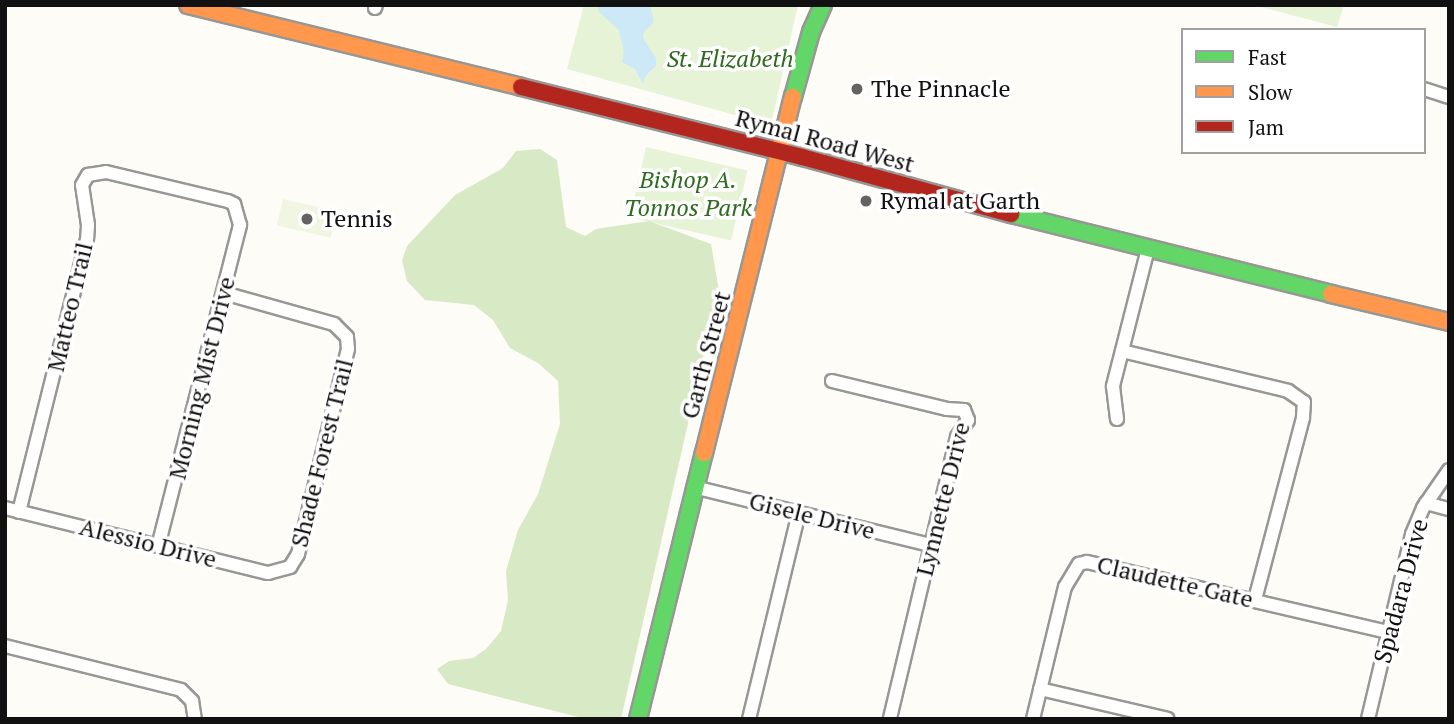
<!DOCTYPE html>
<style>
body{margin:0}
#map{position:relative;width:1454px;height:724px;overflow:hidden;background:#fdfcf7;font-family:"PT Serif",serif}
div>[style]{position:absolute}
.green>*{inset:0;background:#e7f3d7;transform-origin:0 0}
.forest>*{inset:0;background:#d8eac5}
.pitch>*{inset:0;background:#f0f6e1;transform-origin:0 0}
.water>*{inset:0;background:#cde8f7}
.roads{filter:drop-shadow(2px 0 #979795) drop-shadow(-2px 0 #979795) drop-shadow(0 2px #979795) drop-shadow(0 -2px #979795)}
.street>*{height:12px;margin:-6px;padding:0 6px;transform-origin:6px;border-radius:6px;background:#fffffe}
.fast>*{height:16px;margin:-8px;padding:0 8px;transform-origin:8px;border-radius:8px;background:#63d668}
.slow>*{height:16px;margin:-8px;padding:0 8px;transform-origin:8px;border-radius:8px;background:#ff974d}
.jam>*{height:16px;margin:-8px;padding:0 8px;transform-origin:8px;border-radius:8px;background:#b3261e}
.dots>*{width:19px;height:19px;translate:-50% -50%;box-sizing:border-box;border:4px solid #fff;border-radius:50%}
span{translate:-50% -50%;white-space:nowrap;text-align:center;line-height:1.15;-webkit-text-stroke:7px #fff;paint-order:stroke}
.park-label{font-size:24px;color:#2f6b1f;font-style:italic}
.poi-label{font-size:24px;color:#111}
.left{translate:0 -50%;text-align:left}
.street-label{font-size:24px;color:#111}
.frame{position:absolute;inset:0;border:7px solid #111;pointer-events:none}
.legend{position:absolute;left:1181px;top:28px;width:245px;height:126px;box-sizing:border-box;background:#fff;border:2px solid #a0a0a0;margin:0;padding:9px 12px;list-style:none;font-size:21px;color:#111}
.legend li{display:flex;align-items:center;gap:14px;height:35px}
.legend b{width:35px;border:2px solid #a0a0a0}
</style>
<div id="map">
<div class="green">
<i style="clip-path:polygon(584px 5px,798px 5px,771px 125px,567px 69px)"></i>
<i style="clip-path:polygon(1254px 5px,1344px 5px,1337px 27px)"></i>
<i style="left:646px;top:147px;width:104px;height:72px;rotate:13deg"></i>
</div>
<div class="forest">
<i style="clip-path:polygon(540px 149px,557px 160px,566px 227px,585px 236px,596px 229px,649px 221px,711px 244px,722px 308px,708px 335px,621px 719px,586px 719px,448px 684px,437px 669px,449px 661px,473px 658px,486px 649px,501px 631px,508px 600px,506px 571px,518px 530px,538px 494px,560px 424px,558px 381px,538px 363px,510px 348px,493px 320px,474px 305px,425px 300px,407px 281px,402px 260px,407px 246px,455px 195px,503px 168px,516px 151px)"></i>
</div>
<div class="pitch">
<i style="left:283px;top:199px;width:55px;height:27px;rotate:13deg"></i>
</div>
<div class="water">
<i style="clip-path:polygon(597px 5px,650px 5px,654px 22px,644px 32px,643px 38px,656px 58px,656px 66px,646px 75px,643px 84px,635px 69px,622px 62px,624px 51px,619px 30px,599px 12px)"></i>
</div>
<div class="roads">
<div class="street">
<i style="left:375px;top:8px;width:3px;rotate:-72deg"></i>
<i style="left:1424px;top:89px;width:26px;rotate:18deg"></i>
<i style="left:1122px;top:351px;width:171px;rotate:13.5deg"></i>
<i style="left:1288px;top:391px;width:19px;rotate:35deg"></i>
<i style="left:1304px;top:402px;width:16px;rotate:94deg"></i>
<i style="left:1303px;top:418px;width:188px;rotate:104.8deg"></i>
<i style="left:832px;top:381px;width:118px;rotate:13.7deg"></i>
<i style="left:947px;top:409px;width:17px;rotate:3deg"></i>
<i style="left:964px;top:410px;width:11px;rotate:68deg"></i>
<i style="left:968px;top:420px;width:20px;rotate:123deg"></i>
<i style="left:957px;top:437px;width:290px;rotate:103.4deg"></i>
<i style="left:1117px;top:419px;width:33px;rotate:-97deg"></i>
<i style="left:1113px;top:386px;width:141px;rotate:-75.7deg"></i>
<i style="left:694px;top:487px;width:244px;rotate:13.8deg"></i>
<i style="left:1426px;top:503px;width:24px;rotate:15deg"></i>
<i style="left:5px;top:508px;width:271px;rotate:13.9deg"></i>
<i style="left:268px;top:573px;width:23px;rotate:-15deg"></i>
<i style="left:290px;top:567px;width:15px;rotate:-58deg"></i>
<i style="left:298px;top:554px;width:211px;rotate:-76.3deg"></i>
<i style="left:348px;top:349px;width:12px;rotate:-95deg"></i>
<i style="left:347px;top:337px;width:18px;rotate:-135deg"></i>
<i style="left:334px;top:324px;width:114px;rotate:-164.3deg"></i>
<i style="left:19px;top:512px;width:280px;rotate:-76deg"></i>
<i style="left:87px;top:240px;width:15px;rotate:-86deg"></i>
<i style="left:88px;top:225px;width:40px;rotate:-98.5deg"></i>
<i style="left:82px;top:185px;width:12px;rotate:-59deg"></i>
<i style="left:88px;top:175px;width:18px;rotate:-9deg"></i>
<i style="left:106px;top:172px;width:125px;rotate:13.4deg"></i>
<i style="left:228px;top:201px;width:7px;rotate:27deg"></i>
<i style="left:234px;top:204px;width:22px;rotate:74deg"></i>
<i style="left:240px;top:225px;width:331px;rotate:104.3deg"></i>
<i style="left:5px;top:646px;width:181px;rotate:14deg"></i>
<i style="left:181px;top:690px;width:16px;rotate:45deg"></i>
<i style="left:192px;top:701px;width:18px;rotate:81deg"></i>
<i style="left:1040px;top:689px;width:131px;rotate:13.2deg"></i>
<i style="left:749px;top:719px;width:212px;rotate:-76.4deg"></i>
<i style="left:1033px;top:719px;width:136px;rotate:-76.4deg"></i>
<i style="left:1065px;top:587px;width:27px;rotate:-59deg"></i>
<i style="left:1079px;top:564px;width:8px;rotate:-14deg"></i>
<i style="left:1087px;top:562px;width:310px;rotate:13.1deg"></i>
<i style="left:1368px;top:719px;width:190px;rotate:-76.6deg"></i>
<i style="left:1412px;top:534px;width:28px;rotate:-67deg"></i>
<i style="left:1423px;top:508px;width:46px;rotate:-55.6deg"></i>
</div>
<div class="fast">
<i style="left:793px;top:97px;width:67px;rotate:-74.5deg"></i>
<i style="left:811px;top:32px;width:30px;rotate:-66deg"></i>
<i style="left:1011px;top:214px;width:330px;rotate:14deg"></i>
<i style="left:638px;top:719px;width:274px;rotate:-76.1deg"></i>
</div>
<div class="slow">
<i style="left:188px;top:5px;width:343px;rotate:13.8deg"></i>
<i style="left:1331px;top:294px;width:121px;rotate:13.3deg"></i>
<i style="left:704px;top:453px;width:367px;rotate:-76deg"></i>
</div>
<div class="jam">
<i style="left:521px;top:87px;width:290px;rotate:14deg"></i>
<i style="left:802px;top:157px;width:217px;rotate:15.3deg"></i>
</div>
</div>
<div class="dots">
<i style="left:857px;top:89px;background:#646362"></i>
<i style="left:866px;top:201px;background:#646362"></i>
<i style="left:307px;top:219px;background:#646362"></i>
</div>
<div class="park-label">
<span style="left:730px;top:59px">St. Elizabeth</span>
<span style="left:688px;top:194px">Bishop A.<br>Tonnos Park</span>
</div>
<div class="poi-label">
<span class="left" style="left:871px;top:89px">The Pinnacle</span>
<span class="left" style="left:880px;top:201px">Rymal at Garth</span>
<span class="left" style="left:321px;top:219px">Tennis</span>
</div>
<div class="street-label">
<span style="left:825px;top:141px;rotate:15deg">Rymal Road West</span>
<span style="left:70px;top:307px;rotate:-77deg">Matteo Trail</span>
<span style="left:706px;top:355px;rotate:-75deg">Garth Street</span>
<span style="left:202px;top:378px;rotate:-76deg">Morning Mist Drive</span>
<span style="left:322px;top:453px;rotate:-76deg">Shade Forest Trail</span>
<span style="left:943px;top:499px;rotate:-76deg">Lynnette Drive</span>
<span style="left:812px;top:516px;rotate:14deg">Gisele Drive</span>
<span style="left:148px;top:543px;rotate:14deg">Alessio Drive</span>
<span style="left:1175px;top:582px;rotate:13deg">Claudette Gate</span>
<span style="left:1401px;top:591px;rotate:-75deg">Spadara Drive</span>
</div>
<div class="frame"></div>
<ul class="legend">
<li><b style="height:9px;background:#63d668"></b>Fast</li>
<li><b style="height:9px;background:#ff974d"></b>Slow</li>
<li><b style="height:9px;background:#b3261e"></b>Jam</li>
</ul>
</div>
